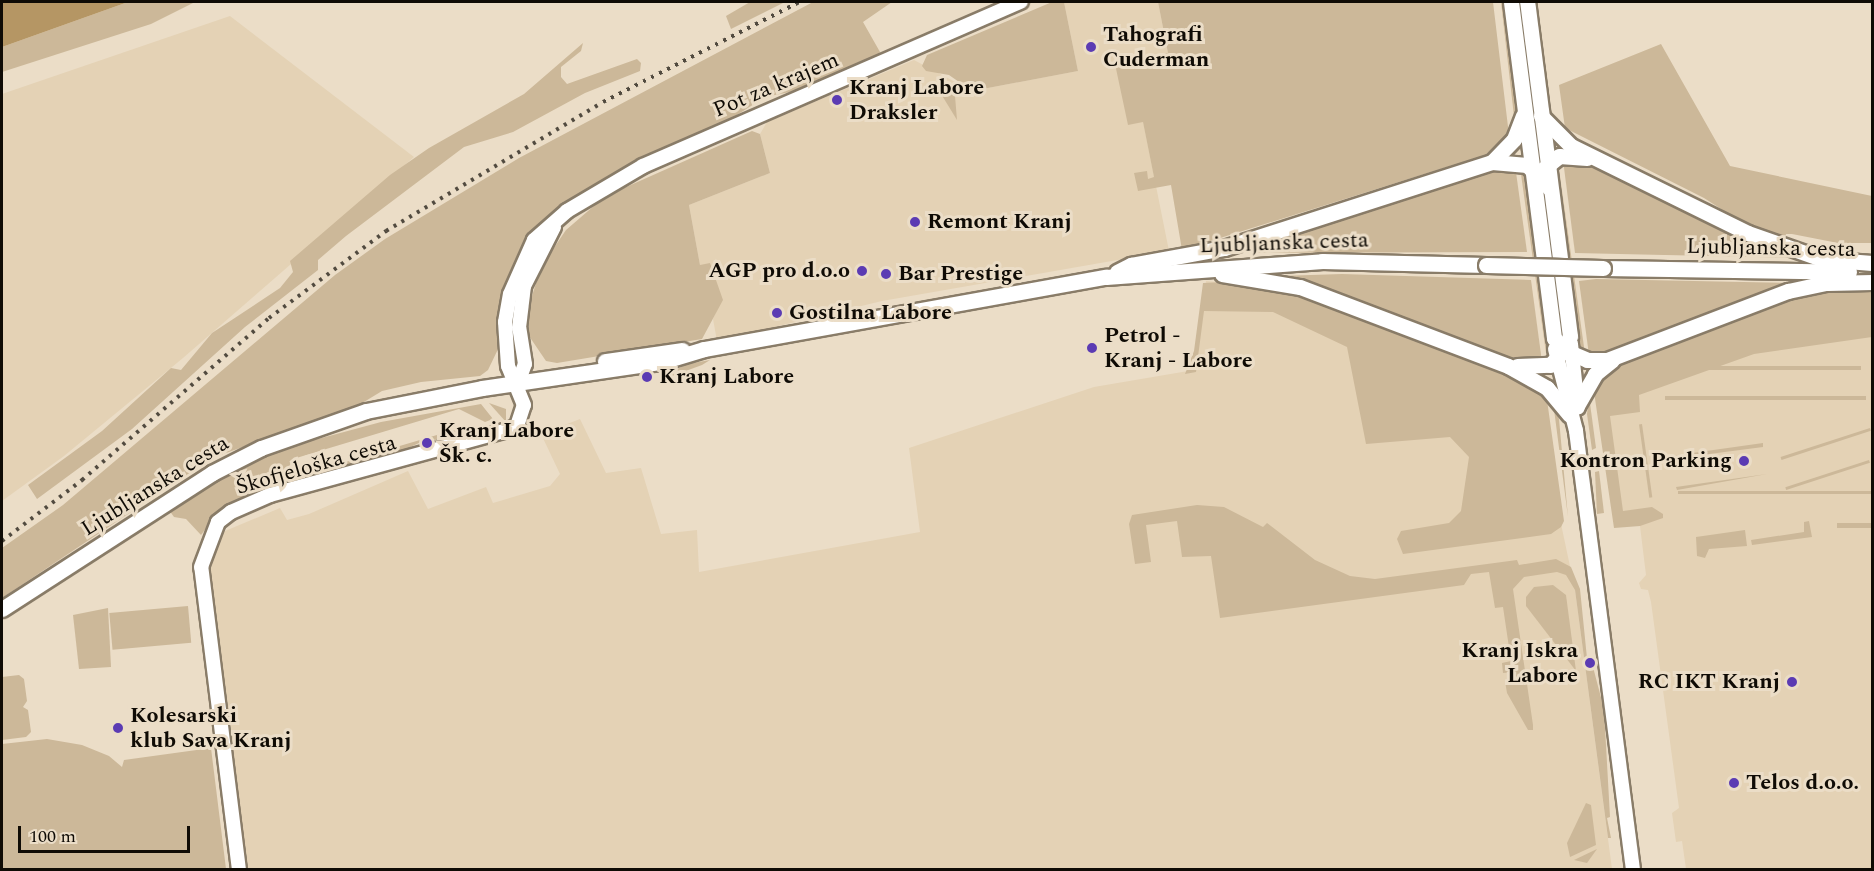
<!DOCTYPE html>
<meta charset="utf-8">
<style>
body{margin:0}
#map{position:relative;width:1874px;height:871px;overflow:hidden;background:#ebddc7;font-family:Spectral,serif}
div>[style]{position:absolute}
.built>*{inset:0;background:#e4d2b5}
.green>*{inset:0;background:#ccb899;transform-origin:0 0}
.water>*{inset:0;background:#b59664}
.roads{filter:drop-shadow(2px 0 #897c68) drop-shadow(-2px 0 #897c68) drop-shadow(0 2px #897c68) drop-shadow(0 -2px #897c68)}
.secondary>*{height:14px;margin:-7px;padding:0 7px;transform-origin:7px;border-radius:7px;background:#fff}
.primary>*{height:15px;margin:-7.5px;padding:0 7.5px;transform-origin:7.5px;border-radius:7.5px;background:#fff}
.rail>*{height:4px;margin-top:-2px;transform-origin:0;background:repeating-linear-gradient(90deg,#514a3f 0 3px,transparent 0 9px)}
.bridges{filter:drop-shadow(2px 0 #897c68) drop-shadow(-2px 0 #897c68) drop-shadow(0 2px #897c68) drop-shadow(0 -2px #897c68)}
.primary-bridge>*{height:15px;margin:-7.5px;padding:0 7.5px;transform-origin:7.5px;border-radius:7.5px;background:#fff}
.dots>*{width:16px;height:16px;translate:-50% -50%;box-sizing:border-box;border:3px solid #ebddc7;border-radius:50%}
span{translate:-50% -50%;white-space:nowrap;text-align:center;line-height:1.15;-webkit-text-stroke:6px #ebddc7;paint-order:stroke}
.poi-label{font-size:22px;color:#0f0b05;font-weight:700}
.left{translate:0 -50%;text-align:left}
.right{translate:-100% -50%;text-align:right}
.street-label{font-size:22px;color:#0f0b05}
.frame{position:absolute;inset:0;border:3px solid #0f0b05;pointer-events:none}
.scale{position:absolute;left:18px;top:826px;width:172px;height:27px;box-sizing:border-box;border:3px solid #0f0b05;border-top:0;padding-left:8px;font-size:18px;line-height:21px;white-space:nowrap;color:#0f0b05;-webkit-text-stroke:4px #ebddc7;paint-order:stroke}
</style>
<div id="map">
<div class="built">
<i style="clip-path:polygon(1064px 2px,1158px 2px,1168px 53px,1115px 64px,1140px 106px,1169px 251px,882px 301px,717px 341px,713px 319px,722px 299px,700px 265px,689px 205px,770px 173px,760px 134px,767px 122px,914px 60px,972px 91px,1078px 71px)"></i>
<i style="clip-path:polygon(230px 16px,414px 157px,183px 358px,64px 456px,2px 501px,2px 94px)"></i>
<i style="clip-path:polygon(1206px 281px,1266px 286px,1531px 382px,1575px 590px,1612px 869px,245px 869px,206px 567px,218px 534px,280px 508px,287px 520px,309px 514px,408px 471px,428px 509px,486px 487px,493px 503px,550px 486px,560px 474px,541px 434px,580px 419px,606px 473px,641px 468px,661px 534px,697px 530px,699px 572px,920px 532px,909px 448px,1094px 387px,1194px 370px)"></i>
<i style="clip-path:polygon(1872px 295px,1872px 869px,1686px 869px,1682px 841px,1676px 842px,1672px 813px,1679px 808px,1651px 602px,1648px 590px,1641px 589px,1639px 583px,1646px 575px,1640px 526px,1617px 525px,1603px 390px)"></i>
</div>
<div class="green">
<i style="clip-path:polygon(128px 2px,195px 2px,151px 24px,2px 72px,2px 47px)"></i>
<i style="clip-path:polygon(750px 2px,785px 2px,731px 29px,726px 16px)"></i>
<i style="clip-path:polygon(813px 2px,892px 2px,863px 22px,880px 52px,878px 56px,795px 91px,765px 97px,729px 120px,617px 171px,558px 209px,533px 235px,515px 266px,498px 327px,500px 345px,488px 370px,480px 376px,421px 382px,382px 391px,359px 405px,212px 458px,2px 598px,2px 548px,63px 505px,335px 275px,385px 239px,519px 158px)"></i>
<i style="clip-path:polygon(1052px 2px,1064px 2px,1078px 71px,972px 91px,949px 75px,926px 71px,922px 66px,927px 55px)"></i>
<i style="clip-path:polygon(1158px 2px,1493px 2px,1509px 135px,1485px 155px,1182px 250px,1171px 185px,1138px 191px,1134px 173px,1147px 171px,1148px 179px,1154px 177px,1143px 122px,1128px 125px,1115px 64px,1168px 53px)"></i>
<i style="clip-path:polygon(1501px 2px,1505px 2px,1518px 108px,1515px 125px)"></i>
<i style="clip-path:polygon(1532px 2px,1537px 2px,1551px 118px,1546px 109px)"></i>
<i style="clip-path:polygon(583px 43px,581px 51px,561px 67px,561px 77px,567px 84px,637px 59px,641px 63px,640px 71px,585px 93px,513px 132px,464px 147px,346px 236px,318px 260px,318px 270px,245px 327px,132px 429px,37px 499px,28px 485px,102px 431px,171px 368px,181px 370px,212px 333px,280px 288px,293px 272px,290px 261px,390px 175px,429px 148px,524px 94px)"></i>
<i style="clip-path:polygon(1661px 44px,1730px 166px,1872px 196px,1872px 243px,1838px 243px,1792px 234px,1786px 234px,1784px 243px,1732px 221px,1732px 216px,1704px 198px,1565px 128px,1559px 85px)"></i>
<i style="clip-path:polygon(941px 84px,955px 96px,957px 120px,938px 89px)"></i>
<i style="clip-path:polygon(752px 131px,760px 134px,770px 173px,689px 205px,700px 265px,710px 263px,723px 300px,702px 339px,557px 363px,546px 361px,529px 336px,528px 309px,541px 267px,566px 230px,595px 205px,624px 188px)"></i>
<i style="clip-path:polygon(1563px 160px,1592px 164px,1798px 258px,1575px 253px)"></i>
<i style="left:1558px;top:162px;width:194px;height:6px;rotate:82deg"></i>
<i style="clip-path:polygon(1515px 165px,1527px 252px,1224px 253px,1503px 166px)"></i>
<i style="clip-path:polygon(1520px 167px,1526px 169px,1551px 357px,1547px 360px)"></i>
<i style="clip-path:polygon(1342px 274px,1531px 280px,1542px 362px,1496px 355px,1280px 276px)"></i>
<i style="clip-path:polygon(1596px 279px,1793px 283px,1601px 355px,1589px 355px,1579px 281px)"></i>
<i style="clip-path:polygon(1226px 282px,1282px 289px,1531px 384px,1542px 391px,1547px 400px,1564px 521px,1561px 527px,1551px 534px,1403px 554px,1397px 539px,1401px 531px,1449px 523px,1461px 511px,1469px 457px,1450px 437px,1366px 444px,1347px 347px,1273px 312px,1204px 311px,1196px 372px,1185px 374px,1194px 351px,1203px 283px)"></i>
<i style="clip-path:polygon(1872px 285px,1872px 337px,1754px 354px,1639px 395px,1640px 412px,1610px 416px,1623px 511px,1652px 507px,1663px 514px,1663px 518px,1640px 526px,1614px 528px,1593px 385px,1608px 367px,1810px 290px)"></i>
<i style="clip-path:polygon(710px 360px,702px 365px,672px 376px,671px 372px,687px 364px)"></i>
<i style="left:1861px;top:366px;width:4px;height:176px;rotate:90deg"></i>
<i style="clip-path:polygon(1589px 396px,1596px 448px,1592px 450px,1587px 414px)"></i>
<i style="left:1866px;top:396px;width:4px;height:201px;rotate:90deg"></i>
<i style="clip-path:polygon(1553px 402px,1559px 419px,1568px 517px,1555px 417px)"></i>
<i style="clip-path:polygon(489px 403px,506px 409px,506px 422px)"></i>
<i style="clip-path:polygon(481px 404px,493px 419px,485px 422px,459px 409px,293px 459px,279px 486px,233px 502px,216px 515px,201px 535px,186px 519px,174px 517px,169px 510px,230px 472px,281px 449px,381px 422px)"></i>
<i style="left:1642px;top:424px;width:74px;height:3px;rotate:82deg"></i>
<i style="clip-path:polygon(464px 427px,471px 434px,421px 442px,383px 460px,297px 482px,298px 476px)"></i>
<i style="left:1870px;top:428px;width:3px;height:94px;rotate:72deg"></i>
<i style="clip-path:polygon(1763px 443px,1763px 447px,1671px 459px,1671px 456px)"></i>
<i style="left:1869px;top:460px;width:3px;height:88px;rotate:72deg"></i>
<i style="clip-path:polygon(1599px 471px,1604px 513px,1597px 514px,1595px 472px)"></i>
<i style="clip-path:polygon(1767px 474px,1677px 490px,1676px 487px)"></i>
<i style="left:1872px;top:491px;width:3px;height:194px;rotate:90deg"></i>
<i style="clip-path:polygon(1197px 505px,1224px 507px,1263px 527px,1267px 523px,1315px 560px,1350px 576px,1375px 579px,1517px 560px,1519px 565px,1556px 559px,1571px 567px,1580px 589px,1588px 668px,1593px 667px,1604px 709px,1610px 817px,1607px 818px,1611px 838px,1608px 838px,1575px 590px,1566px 575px,1557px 572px,1524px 577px,1513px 589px,1533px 725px,1533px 730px,1528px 730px,1507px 693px,1505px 681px,1516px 679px,1515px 672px,1503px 673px,1502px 663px,1511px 661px,1503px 607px,1495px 608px,1489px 572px,1471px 574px,1464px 585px,1220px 618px,1211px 556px,1182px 557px,1177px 521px,1146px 525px,1151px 562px,1135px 564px,1129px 524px,1132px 515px)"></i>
<i style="clip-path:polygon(1809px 521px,1812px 537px,1752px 545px,1751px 540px,1804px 532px,1804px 522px)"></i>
<i style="left:1872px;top:523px;width:5px;height:35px;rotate:90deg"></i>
<i style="clip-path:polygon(1745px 530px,1747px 546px,1709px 549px,1705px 558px,1697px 556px,1696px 537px)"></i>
<i style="clip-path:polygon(1553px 585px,1566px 595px,1576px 671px,1526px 606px,1526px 597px,1534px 587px)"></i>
<i style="left:188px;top:606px;width:37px;height:79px;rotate:85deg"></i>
<i style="clip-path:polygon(108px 608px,111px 667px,79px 669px,73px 615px)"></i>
<i style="clip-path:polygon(19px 675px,24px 679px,27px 701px,23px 707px,28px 710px,31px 732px,26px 737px,2px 740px,2px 677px)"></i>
<i style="clip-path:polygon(47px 739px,82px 745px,109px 756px,122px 767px,124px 760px,211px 748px,226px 869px,2px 869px,2px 744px)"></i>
<i style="clip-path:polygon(1586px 803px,1591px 805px,1596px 845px,1570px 857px,1567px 843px)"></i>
<i style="clip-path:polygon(1597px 849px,1587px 863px,1574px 860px)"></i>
</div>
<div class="water">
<i style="clip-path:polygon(2px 2px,128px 2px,2px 47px)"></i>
</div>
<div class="roads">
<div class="secondary">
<i style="left:1571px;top:344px;width:64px;rotate:83.8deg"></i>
<i style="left:1555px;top:349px;width:85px;rotate:75.6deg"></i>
<i style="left:1576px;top:431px;width:443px;rotate:82.6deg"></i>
<i style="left:518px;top:383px;width:20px;rotate:-70deg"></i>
<i style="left:525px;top:364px;width:36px;rotate:-99deg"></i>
<i style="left:519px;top:328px;width:42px;rotate:-83.2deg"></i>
<i style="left:524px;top:286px;width:66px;rotate:-63deg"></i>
<i style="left:239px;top:870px;width:305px;rotate:-97.1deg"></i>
<i style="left:201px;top:567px;width:48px;rotate:-69.3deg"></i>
<i style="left:218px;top:522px;width:16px;rotate:-38deg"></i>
<i style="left:231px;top:512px;width:43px;rotate:-23.6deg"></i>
<i style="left:270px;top:495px;width:250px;rotate:-15.3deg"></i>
<i style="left:511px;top:429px;width:7px;rotate:-27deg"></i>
<i style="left:517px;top:426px;width:22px;rotate:-72deg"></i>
<i style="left:524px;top:405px;width:42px;rotate:-112.3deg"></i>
<i style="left:508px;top:366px;width:44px;rotate:-93.9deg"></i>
<i style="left:505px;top:322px;width:28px;rotate:-80deg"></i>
<i style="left:510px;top:294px;width:59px;rotate:-66deg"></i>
<i style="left:534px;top:240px;width:44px;rotate:-41.3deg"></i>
<i style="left:567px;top:211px;width:88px;rotate:-30.6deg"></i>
<i style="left:643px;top:166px;width:412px;rotate:-23.5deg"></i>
</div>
<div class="primary">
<i style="left:1511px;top:2px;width:339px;rotate:82.7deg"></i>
<i style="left:1554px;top:338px;width:16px;rotate:50deg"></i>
<i style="left:1564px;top:350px;width:25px;rotate:23deg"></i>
<i style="left:1587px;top:360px;width:20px"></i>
<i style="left:1607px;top:360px;width:194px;rotate:-20.9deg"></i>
<i style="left:1788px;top:291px;width:40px;rotate:-12deg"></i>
<i style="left:1827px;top:283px;width:45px;rotate:-1.3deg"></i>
<i style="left:1541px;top:116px;width:42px;rotate:45deg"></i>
<i style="left:1571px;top:146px;width:197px;rotate:26.2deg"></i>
<i style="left:1748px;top:233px;width:78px;rotate:19.4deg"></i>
<i style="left:1822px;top:259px;width:50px;rotate:4.6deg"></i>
<i style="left:1492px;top:162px;width:32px;rotate:-46deg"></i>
<i style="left:1514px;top:139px;width:25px;rotate:-69deg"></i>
<i style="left:1542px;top:170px;width:22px;rotate:-39deg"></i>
<i style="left:1559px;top:156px;width:28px;rotate:4deg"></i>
<i style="left:1603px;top:268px;width:246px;rotate:0.9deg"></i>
<i style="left:1117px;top:272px;width:16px;rotate:-27deg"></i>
<i style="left:1131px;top:265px;width:95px;rotate:-10.4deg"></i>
<i style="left:1224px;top:248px;width:281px;rotate:-17.8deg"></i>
<i style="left:1492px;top:162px;width:35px;rotate:5deg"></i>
<i style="left:1527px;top:165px;width:33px;rotate:46deg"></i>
<i style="left:1222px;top:274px;width:79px;rotate:9.5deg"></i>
<i style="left:1300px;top:287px;width:222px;rotate:20.8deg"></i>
<i style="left:1508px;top:366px;width:45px;rotate:29.4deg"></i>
<i style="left:1547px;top:388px;width:35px;rotate:50deg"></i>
<i style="left:605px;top:361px;width:78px;rotate:-8.1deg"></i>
<i style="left:1517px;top:366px;width:33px;rotate:-2deg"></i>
<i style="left:1550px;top:365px;width:21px;rotate:-47deg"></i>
<i style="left:1564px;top:350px;width:15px;rotate:-67deg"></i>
<i style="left:1570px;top:336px;width:337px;rotate:-97.3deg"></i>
<i style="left:1578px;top:404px;width:34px;rotate:-60deg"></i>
<i style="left:1595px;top:374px;width:22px;rotate:-39deg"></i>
<i style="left:2px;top:609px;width:250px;rotate:-32.9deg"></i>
<i style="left:212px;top:473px;width:55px;rotate:-27deg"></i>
<i style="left:261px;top:448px;width:111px;rotate:-19.4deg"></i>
<i style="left:366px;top:411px;width:118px;rotate:-11.2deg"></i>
<i style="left:482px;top:388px;width:181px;rotate:-8.3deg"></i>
<i style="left:661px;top:362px;width:45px;rotate:-16.8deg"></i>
<i style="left:704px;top:349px;width:408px;rotate:-10.2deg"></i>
<i style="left:1106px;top:277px;width:217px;rotate:-4.2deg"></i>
<i style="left:1322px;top:261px;width:164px;rotate:1.4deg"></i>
</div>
</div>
<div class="rail">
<i style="left:2px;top:541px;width:101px;rotate:-37.3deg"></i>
<i style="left:82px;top:480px;width:247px;rotate:-40.9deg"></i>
<i style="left:269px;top:318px;width:146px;rotate:-36.6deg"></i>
<i style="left:386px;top:231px;width:252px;rotate:-30.7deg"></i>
<i style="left:603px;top:102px;width:220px;rotate:-27deg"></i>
</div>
<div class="bridges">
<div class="primary-bridge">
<i style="left:1486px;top:265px;width:117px;rotate:1.5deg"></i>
</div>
</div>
<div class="dots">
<i style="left:1091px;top:47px;background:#5b3bb3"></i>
<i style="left:837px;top:100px;background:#5b3bb3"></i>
<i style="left:915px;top:222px;background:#5b3bb3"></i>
<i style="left:862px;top:271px;background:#5b3bb3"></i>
<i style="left:886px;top:274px;background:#5b3bb3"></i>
<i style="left:777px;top:313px;background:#5b3bb3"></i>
<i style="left:1092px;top:348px;background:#5b3bb3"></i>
<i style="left:647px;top:377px;background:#5b3bb3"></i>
<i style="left:427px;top:443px;background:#5b3bb3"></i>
<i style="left:1744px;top:461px;background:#5b3bb3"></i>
<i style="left:1590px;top:663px;background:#5b3bb3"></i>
<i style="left:1792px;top:682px;background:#5b3bb3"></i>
<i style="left:118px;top:728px;background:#5b3bb3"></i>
<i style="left:1734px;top:783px;background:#5b3bb3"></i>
</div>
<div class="poi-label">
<span class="left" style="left:1103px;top:47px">Tahografi<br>Cuderman</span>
<span class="left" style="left:849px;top:100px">Kranj Labore<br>Draksler</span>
<span class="left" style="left:927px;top:222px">Remont Kranj</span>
<span class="right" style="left:850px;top:271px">AGP pro d.o.o</span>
<span class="left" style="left:898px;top:274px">Bar Prestige</span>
<span class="left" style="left:789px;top:313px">Gostilna Labore</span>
<span class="left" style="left:1104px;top:348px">Petrol -<br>Kranj - Labore</span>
<span class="left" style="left:659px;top:377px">Kranj Labore</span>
<span class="left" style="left:439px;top:443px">Kranj Labore<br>Šk. c.</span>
<span class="right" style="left:1732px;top:461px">Kontron Parking</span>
<span class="right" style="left:1578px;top:663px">Kranj Iskra<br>Labore</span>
<span class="right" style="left:1780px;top:682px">RC IKT Kranj</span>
<span class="left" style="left:130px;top:728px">Kolesarski<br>klub Sava Kranj</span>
<span class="left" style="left:1746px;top:783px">Telos d.o.o.</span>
</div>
<div class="street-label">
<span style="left:776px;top:85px;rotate:-23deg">Pot za krajem</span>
<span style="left:1284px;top:243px;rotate:-2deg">Ljubljanska cesta</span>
<span style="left:1771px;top:248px;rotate:1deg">Ljubljanska cesta</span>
<span style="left:316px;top:465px;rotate:-16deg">Škofjeloška cesta</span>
<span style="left:155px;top:486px;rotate:-32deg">Ljubljanska cesta</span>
</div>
<div class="frame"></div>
<div class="scale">100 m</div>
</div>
